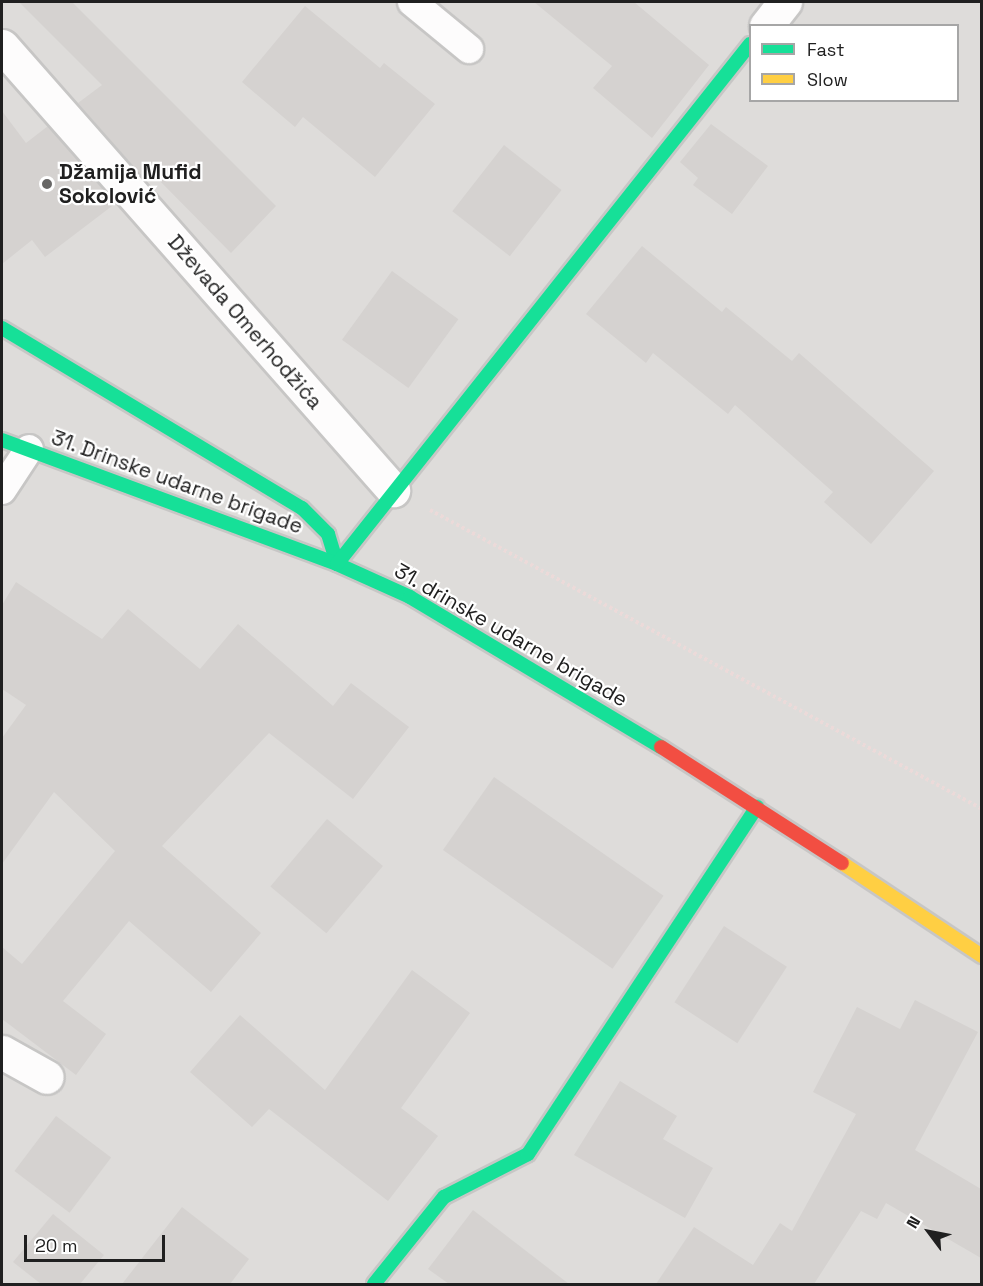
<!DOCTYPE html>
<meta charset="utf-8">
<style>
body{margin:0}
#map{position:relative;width:983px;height:1286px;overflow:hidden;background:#efece9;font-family:"Space Grotesk",sans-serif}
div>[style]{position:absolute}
.residential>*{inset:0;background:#dedcda}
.building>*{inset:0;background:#d5d2d0;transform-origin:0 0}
.path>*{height:4px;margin-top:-2px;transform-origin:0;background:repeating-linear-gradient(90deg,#ecdad9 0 3px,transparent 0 6px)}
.roads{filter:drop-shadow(2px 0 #c7c6c5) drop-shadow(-2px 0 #c7c6c5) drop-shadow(0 2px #c7c6c5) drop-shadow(0 -2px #c7c6c5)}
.lane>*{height:28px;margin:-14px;padding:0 14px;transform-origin:14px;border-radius:14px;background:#fdfcfc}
.street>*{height:33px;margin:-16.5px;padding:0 16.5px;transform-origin:16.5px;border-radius:16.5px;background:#fdfcfc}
.fast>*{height:14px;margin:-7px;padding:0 7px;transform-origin:7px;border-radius:7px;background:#16e098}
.slow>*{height:14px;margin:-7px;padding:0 7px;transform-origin:7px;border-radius:7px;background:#ffcf43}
.jam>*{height:14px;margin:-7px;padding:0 7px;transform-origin:7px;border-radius:7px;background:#f24e42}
.dots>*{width:16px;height:16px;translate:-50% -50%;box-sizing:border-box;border:3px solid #fff;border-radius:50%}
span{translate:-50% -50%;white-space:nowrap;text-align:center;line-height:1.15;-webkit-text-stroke:4.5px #fff;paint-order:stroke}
.poi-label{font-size:21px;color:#202020;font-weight:700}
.left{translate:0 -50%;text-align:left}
.street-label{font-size:21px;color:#202020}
.frame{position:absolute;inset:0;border:3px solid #202020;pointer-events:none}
.legend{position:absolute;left:749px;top:24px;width:210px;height:78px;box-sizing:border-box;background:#fff;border:2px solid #a6a6a6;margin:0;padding:8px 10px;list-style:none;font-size:18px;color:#202020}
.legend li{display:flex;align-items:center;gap:12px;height:30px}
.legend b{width:30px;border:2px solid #a6a6a6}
.north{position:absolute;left:899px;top:1202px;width:60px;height:60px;-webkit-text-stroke:4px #fff;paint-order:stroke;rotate:302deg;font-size:16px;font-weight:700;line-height:24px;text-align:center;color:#202020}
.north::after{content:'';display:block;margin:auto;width:21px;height:27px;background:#202020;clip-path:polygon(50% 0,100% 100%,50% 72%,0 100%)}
.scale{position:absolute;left:24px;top:1235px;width:141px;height:27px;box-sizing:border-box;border:3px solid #202020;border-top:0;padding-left:8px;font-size:18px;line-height:21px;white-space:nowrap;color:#202020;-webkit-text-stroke:4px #fff;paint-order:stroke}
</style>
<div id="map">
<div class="residential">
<i style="clip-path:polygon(evenodd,2px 2px,981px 2px,981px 1284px,2px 1284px,2px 2px,750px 26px,958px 26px,958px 100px,750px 100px,750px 26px)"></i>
</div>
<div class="building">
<i style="clip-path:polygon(19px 2px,72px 2px,276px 206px,231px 253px,154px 175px,146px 181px,78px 103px,102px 85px)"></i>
<i style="clip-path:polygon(534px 2px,634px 2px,709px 65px,652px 138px,593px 88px,612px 66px)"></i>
<i style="clip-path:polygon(305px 6px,380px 68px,384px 63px,435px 104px,375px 177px,303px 117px,295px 127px,242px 82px)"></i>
<i style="clip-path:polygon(2px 111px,26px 143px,48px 126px,116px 203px,45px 257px,32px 240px,2px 264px)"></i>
<i style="clip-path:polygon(711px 124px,768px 166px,732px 214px,693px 185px,698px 178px,680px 162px)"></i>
<i style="left:504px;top:145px;width:73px;height:84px;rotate:38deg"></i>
<i style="clip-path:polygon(642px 246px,722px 312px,726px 307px,792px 361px,799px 353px,934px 471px,871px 544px,824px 502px,833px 492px,735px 405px,728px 414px,653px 353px,646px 363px,586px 314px)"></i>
<i style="left:392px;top:271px;width:82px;height:85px;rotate:36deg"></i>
<i style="clip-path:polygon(16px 582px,102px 639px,128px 609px,200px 669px,238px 624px,333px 706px,351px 683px,409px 727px,353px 799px,269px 733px,233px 771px,162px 846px,261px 933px,211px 992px,129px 921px,63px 1001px,106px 1034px,76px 1075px,2px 1019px,2px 947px,22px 964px,115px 851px,54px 792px,2px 864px,2px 738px,26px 705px,2px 689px,2px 605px)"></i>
<i style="left:494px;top:777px;width:207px;height:89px;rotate:35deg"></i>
<i style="left:327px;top:819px;width:73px;height:88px;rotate:40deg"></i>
<i style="left:724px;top:926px;width:75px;height:91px;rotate:33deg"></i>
<i style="clip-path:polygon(412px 970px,470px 1013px,401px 1108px,438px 1136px,388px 1201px,269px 1109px,252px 1127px,190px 1072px,240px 1015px,325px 1090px)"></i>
<i style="clip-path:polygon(915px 1000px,978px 1032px,915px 1150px,981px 1189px,981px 1258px,886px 1203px,877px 1219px,861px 1211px,814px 1284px,656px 1284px,694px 1227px,753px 1265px,780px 1223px,792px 1231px,856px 1114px,813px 1092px,857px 1007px,900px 1029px)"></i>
<i style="clip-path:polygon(620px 1081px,677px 1116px,663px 1139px,713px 1168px,685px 1218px,574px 1155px)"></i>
<i style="left:56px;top:1116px;width:69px;height:69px;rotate:37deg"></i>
<i style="clip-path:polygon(182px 1207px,249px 1259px,230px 1284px,122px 1284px)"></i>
<i style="clip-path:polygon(473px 1210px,569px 1284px,449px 1284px,428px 1269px)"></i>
<i style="clip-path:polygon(53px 1214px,104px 1255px,80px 1284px,41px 1284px,13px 1262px)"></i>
</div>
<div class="path">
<i style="left:430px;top:510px;width:628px;rotate:28.44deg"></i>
</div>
<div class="roads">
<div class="lane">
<i style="left:412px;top:2px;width:74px;rotate:39.5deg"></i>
<i style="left:2px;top:490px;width:49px;rotate:-56.6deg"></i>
</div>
<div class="street">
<i style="left:766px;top:26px;width:31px;rotate:-52deg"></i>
<i style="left:2px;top:46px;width:592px;rotate:48.63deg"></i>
<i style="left:2px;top:1052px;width:51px;rotate:29.1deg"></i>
</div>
<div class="fast">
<i style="left:2px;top:328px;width:350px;rotate:31deg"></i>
<i style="left:302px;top:508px;width:37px;rotate:45deg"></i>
<i style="left:328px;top:534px;width:31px;rotate:73deg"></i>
<i style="left:2px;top:440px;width:357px;rotate:20.3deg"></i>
<i style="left:337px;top:564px;width:80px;rotate:24.3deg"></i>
<i style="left:410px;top:597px;width:292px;rotate:30.9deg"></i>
<i style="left:337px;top:564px;width:664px;rotate:-51.54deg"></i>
<i style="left:374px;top:1284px;width:112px;rotate:-51.2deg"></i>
<i style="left:444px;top:1197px;width:94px;rotate:-27.1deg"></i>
<i style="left:528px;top:1154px;width:416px;rotate:-56.6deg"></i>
</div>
<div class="slow">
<i style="left:842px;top:863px;width:168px;rotate:33.6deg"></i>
</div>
<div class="jam">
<i style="left:661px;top:747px;width:215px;rotate:32.7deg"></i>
</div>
</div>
<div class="dots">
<i style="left:47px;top:184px;background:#686766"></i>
</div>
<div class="poi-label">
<span class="left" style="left:59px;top:184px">Džamija Mufid<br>Sokolović</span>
</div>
<div class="street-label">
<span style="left:245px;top:322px;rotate:49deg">Dževada Omerhodžića</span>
<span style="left:177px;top:482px;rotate:20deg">31. Drinske udarne brigade</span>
<span style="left:511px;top:635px;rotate:30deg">31. drinske udarne brigade</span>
</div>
<div class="frame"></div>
<ul class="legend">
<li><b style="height:8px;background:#16e098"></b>Fast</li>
<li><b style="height:8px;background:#ffcf43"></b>Slow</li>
</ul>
<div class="north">N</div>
<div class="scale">20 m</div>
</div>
